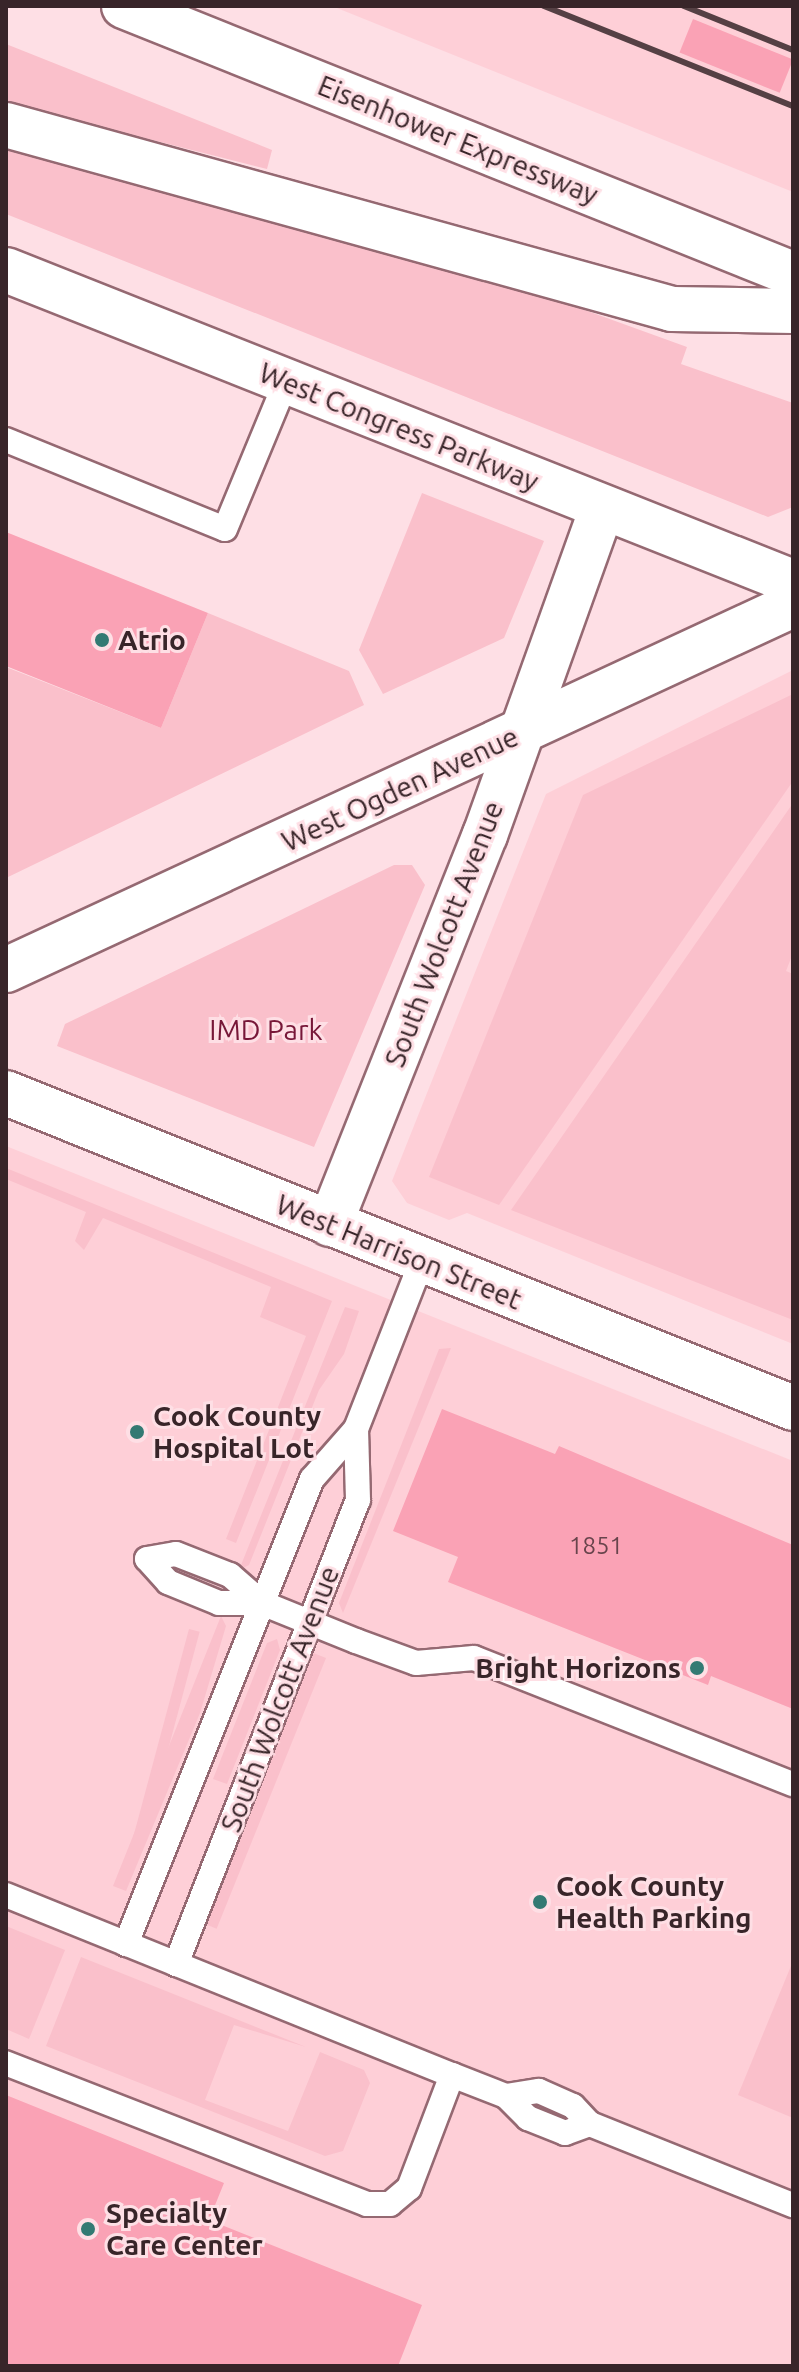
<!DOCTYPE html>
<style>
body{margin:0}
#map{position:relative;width:799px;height:2372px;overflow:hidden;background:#fedfe5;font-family:Ubuntu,sans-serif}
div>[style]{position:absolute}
.built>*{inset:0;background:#fecfd7}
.green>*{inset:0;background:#fac0cb;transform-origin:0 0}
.building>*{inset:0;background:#faa2b5;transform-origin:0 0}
.roads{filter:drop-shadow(2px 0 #956972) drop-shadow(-2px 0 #956972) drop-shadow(0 2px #956972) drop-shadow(0 -2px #956972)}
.lane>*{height:24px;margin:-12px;padding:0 12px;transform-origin:12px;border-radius:12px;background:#fff}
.street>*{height:44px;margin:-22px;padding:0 22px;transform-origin:22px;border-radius:22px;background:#fff}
.secondary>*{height:44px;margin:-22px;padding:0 22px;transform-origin:22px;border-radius:22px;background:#fff}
.highway>*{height:44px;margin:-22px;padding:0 22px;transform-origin:22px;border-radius:22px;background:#fff}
.rail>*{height:6px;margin:-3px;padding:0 3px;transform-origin:3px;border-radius:3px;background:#554044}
.dots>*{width:22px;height:22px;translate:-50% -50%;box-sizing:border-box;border:4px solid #fedfe5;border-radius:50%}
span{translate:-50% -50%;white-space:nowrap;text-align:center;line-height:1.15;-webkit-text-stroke:6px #fedfe5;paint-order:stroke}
.number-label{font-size:24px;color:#68444c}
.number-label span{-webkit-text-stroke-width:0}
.street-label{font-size:28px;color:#382529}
.poi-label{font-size:28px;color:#382529;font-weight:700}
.left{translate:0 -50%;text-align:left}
.right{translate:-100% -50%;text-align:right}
.park-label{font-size:28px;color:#771738}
.frame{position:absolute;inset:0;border:8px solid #382529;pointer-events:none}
</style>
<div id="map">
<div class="built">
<i style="clip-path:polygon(332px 6px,793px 6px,793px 192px)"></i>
<i style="clip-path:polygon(793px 670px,793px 1344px,467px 1213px,449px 1220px,407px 1203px,392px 1181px,546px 794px)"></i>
<i style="clip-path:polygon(6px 1146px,793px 1461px,793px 2366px,6px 2366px)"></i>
</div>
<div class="green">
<i style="clip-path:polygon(6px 44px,272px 150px,267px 169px,6px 103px)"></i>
<i style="clip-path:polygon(6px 150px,524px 288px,687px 347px,681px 364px,793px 403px,793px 507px,768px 517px,6px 214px)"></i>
<i style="clip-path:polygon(422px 493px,544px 541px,504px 638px,383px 694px,359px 650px)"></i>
<i style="clip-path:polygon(208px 613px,349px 671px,364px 705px,6px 878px,6px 667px,161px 728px)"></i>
<i style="clip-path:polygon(793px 694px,793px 781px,499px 1205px,429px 1177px,583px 795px)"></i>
<i style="clip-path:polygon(793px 803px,793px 953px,786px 971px,793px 974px,793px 1320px,511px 1210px)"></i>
<i style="clip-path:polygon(394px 865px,412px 865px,425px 885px,314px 1147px,57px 1046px,65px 1024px)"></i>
<i style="clip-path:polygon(6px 1168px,332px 1301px,236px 1543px,226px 1539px,306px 1336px,260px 1317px,271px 1287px,103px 1218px,84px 1250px,75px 1241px,86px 1212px,6px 1179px)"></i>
<i style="clip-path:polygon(345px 1307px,359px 1311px,344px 1354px,319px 1390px,249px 1565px,239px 1570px)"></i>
<i style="clip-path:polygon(451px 1348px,343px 1613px,339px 1603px,439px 1349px)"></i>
<i style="clip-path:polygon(221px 1616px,226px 1626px,200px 1713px,126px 1891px,113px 1886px)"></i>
<i style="left:189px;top:1629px;width:11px;height:225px;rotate:15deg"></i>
<i style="clip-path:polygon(277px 1639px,280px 1650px,227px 1784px,213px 1779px,267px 1643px)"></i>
<i style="left:326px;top:1658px;width:292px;height:17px;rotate:112deg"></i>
<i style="clip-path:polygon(6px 1926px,65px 1950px,29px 2039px,6px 2029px)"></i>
<i style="clip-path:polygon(81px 1957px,306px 2047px,234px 2025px,205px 2100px,288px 2131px,320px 2052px,364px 2070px,370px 2083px,343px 2151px,325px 2156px,46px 2046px)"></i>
<i style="clip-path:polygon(793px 1961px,793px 2118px,738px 2095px)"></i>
</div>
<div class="building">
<i style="left:693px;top:19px;width:108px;height:36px;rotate:22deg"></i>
<i style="clip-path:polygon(6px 532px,208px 613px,161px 728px,6px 666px)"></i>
<i style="clip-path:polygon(442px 1409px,555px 1454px,559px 1446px,793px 1545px,793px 1709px,711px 1676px,708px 1685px,448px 1582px,458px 1557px,393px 1531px)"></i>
<i style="clip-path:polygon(6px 2095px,224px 2183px,209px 2220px,422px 2305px,398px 2366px,6px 2366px)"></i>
</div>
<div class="roads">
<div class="lane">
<i style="left:6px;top:440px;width:236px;rotate:22.1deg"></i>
<i style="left:225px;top:529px;width:159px;rotate:-67.5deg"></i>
<i style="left:262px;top:1603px;width:43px;rotate:180deg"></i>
<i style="left:219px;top:1603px;width:55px;rotate:-157.6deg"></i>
<i style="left:168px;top:1582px;width:31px;rotate:-132deg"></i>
<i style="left:147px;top:1559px;width:29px;rotate:-10deg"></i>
<i style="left:176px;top:1554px;width:58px;rotate:21.3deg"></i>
<i style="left:230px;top:1575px;width:43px;rotate:41.2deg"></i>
<i style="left:262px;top:1603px;width:101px;rotate:22deg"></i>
<i style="left:356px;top:1641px;width:64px;rotate:20.1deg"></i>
<i style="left:416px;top:1663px;width:58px;rotate:-4.9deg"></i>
<i style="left:474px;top:1658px;width:343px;rotate:21.6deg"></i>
<i style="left:6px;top:1895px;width:481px;rotate:22deg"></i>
<i style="left:452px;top:2075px;width:121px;rotate:110.8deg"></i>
<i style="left:409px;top:2188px;width:25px;rotate:140deg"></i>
<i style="left:390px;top:2204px;width:23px;rotate:180deg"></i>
<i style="left:367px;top:2204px;width:388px;rotate:-158.7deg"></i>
<i style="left:126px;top:1944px;width:501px;rotate:-68.2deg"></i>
<i style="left:312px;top:1479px;width:67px;rotate:-48.7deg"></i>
<i style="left:356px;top:1429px;width:180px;rotate:-68.6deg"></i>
<i style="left:176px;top:1964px;width:498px;rotate:-68.6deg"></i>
<i style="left:358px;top:1500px;width:71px;rotate:-91.6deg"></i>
<i style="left:452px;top:2075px;width:58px;rotate:21.3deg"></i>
<i style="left:506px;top:2096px;width:31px;rotate:45deg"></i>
<i style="left:528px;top:2118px;width:40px;rotate:22deg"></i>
<i style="left:565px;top:2133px;width:27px;rotate:-20deg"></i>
<i style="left:506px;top:2096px;width:33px;rotate:-9deg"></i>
<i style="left:539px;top:2091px;width:37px;rotate:24deg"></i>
<i style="left:573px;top:2106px;width:25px;rotate:47deg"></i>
<i style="left:590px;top:2124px;width:219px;rotate:21.8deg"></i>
</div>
<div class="street">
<i style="left:330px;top:1224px;width:419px;rotate:-68.3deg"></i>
<i style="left:485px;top:835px;width:347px;rotate:-70.3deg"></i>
</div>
<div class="secondary">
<i style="left:6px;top:270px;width:847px;rotate:21.63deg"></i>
<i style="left:6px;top:970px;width:868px;rotate:-24.88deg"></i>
<i style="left:6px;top:1093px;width:848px;rotate:21.81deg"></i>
</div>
<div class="highway">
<i style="left:124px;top:6px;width:721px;rotate:21.83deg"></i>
<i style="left:6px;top:125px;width:691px;rotate:15.44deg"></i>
<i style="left:672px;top:309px;width:121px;rotate:0.9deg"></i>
</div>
</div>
<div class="rail">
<i style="left:544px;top:6px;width:268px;rotate:21.9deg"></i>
<i style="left:684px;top:6px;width:118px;rotate:22deg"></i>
</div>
<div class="dots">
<i style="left:102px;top:640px;background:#337a73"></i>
<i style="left:137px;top:1432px;background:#337a73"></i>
<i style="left:697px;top:1668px;background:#337a73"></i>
<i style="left:540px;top:1902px;background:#337a73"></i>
<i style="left:88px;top:2229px;background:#337a73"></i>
</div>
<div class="number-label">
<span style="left:596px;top:1546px">1851</span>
</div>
<div class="street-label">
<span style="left:458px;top:140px;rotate:22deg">Eisenhower Expressway</span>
<span style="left:399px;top:427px;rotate:22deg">West Congress Parkway</span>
<span style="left:400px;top:789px;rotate:-25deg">West Ogden Avenue</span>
<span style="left:444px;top:934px;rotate:-69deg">South Wolcott Avenue</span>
<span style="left:399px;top:1252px;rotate:22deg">West Harrison Street</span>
<span style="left:280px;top:1699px;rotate:-69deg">South Wolcott Avenue</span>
</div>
<div class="poi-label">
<span class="left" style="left:118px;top:640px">Atrio</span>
<span class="left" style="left:153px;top:1432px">Cook County<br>Hospital Lot</span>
<span class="right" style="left:681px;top:1668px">Bright Horizons</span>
<span class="left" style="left:556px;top:1902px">Cook County<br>Health Parking</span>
<span class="left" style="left:106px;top:2229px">Specialty<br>Care Center</span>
</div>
<div class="park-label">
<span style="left:266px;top:1030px">IMD Park</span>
</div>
<div class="frame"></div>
</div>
